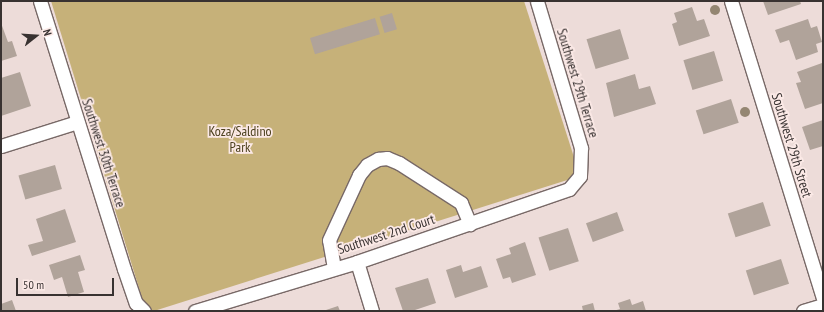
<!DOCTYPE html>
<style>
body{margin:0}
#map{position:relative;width:824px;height:312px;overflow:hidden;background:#eddcd9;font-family:"PT Sans Narrow",sans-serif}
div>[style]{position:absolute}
.green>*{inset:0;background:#c6b179}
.building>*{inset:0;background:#b0a39a;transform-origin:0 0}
.roads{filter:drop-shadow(1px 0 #786967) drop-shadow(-1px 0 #786967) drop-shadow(0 1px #786967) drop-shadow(0 -1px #786967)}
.minor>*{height:13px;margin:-6.5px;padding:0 6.5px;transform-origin:6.5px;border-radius:6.5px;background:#fff}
.trees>*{width:10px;height:10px;margin:-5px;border-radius:50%;background:#948672}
span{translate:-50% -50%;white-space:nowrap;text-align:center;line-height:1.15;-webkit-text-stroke:3.5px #fbe9e6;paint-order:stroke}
.street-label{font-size:14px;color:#383231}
.park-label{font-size:14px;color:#4c401e}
.frame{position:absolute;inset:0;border:2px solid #383231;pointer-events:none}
.north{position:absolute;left:16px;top:16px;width:40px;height:40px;-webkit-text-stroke:3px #fbe9e6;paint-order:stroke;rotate:73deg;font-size:11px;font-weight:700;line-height:16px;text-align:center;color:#383231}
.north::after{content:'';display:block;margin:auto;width:14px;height:18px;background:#383231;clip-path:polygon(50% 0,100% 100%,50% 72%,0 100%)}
.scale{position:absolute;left:16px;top:278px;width:98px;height:18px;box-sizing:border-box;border:2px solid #383231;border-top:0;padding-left:5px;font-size:12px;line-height:14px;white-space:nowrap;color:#383231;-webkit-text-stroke:3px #fbe9e6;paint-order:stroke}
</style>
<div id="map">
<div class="green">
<i style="clip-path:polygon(51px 1px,524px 1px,580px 176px,154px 311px,146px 311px)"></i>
</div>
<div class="building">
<i style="clip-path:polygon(763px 1px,800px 1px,801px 4px,768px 15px)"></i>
<i style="clip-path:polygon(692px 7px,697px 21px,704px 19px,710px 36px,679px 46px,672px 24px,677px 22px,674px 13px)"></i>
<i style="left:392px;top:13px;width:17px;height:13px;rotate:73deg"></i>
<i style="left:375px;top:18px;width:17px;height:68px;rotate:73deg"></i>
<i style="clip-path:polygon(808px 19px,811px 28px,817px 26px,822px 42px,816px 44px,818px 52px,796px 60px,789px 40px,780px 43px,775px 30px)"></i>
<i style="clip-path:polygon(1px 23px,8px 42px,12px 41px,17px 56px,1px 61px)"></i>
<i style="left:620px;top:29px;width:31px;height:35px;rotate:73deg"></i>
<i style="left:714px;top:51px;width:31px;height:32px;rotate:73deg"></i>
<i style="clip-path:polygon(822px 63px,823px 103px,805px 109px,796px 83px,801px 82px,797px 72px)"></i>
<i style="clip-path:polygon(20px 72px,31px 106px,1px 116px,1px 78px)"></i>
<i style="clip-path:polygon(635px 74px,639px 89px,650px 86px,656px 104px,614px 117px,606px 83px)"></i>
<i style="left:731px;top:99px;width:25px;height:37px;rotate:72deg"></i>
<i style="clip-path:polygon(823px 120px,823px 146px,810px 150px,802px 127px)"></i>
<i style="left:55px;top:165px;width:25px;height:38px;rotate:74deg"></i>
<i style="left:763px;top:202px;width:25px;height:37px;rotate:72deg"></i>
<i style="clip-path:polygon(65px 209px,76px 242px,32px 256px,28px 245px,43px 241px,36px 219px)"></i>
<i style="left:617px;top:212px;width:20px;height:33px;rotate:70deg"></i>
<i style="left:568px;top:228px;width:35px;height:31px;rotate:72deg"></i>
<i style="clip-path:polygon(525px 242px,536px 275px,512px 283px,510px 277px,503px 279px,496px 259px,511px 254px,509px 248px)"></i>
<i style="clip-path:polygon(80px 255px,85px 270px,78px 272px,84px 292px,68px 297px,62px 277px,54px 280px,49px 265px)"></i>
<i style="left:781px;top:259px;width:26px;height:37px;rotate:72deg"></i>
<i style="clip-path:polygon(461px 265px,463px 272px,481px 266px,488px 287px,455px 298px,446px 270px)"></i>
<i style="clip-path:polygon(428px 278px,436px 303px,412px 311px,403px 311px,395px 288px)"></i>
<i style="clip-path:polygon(630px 299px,632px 305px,643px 301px,646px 311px,613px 311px,620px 309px,618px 303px)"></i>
<i style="clip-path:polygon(12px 300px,16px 311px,1px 311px,1px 304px)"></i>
<i style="clip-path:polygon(593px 303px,595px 311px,583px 311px,582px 306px)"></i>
<i style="clip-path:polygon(338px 306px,340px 311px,323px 311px)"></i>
</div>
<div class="roads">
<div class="minor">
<i style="left:40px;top:1px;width:281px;rotate:72.6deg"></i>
<i style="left:124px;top:269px;width:36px;rotate:71deg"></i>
<i style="left:136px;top:303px;width:11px;rotate:45deg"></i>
<i style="left:731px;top:1px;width:311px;rotate:72.8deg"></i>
<i style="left:1px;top:146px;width:80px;rotate:-17.5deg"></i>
<i style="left:357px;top:262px;width:51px;rotate:73deg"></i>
<i style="left:334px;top:268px;width:28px;rotate:-100deg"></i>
<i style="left:329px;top:240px;width:72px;rotate:-65.2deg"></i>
<i style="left:359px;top:175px;width:13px;rotate:-51deg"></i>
<i style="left:367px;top:165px;width:13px;rotate:-29deg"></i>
<i style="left:378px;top:159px;width:9px;rotate:-6deg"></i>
<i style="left:387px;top:158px;width:13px;rotate:23deg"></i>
<i style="left:399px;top:163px;width:74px;rotate:32.8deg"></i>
<i style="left:461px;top:203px;width:23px;rotate:67deg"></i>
<i style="left:195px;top:311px;width:169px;rotate:-16.8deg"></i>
<i style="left:357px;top:262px;width:224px;rotate:-19deg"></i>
<i style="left:569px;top:189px;width:17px;rotate:-50deg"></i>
<i style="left:580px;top:176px;width:28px;rotate:-88deg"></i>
<i style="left:581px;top:148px;width:153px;rotate:-106.7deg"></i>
<i style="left:803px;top:311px;width:21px;rotate:-17deg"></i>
</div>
</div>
<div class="trees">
<i style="left:715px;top:10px"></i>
<i style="left:745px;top:112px"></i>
</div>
<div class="street-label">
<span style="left:578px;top:83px;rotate:73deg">Southwest 29th Terrace</span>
<span style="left:792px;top:145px;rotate:73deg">Southwest 29th Street</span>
<span style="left:104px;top:153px;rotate:72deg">Southwest 30th Terrace</span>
<span style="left:386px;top:234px;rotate:-18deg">Southwest 2nd Court</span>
</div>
<div class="park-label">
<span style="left:240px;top:139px">Koza/Saldino<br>Park</span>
</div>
<div class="frame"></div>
<div class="north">N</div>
<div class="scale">50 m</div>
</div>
